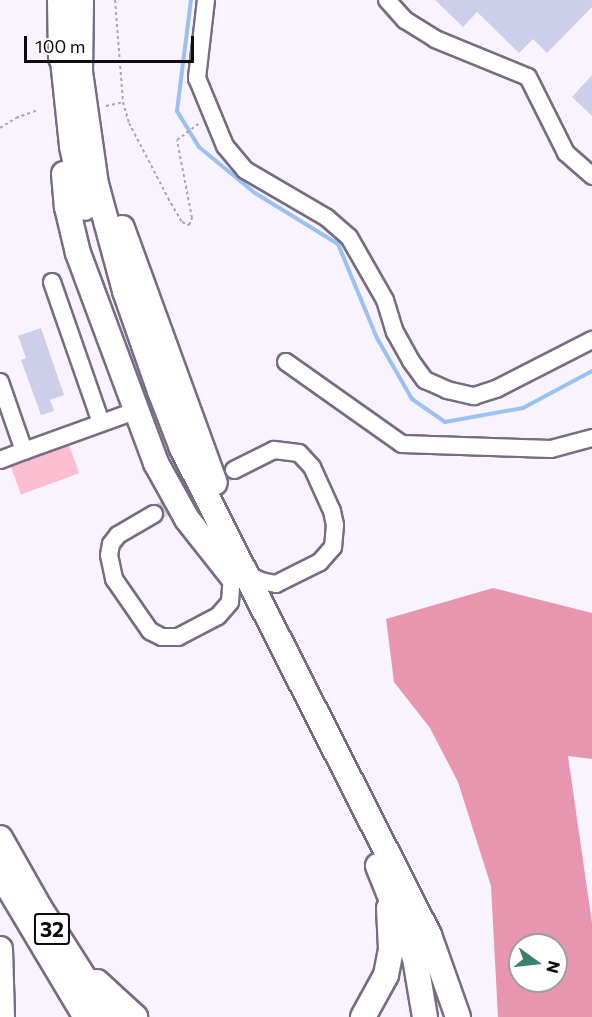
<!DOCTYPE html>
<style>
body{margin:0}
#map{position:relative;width:592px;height:1017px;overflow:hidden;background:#f8f3fe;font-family:Commissioner,sans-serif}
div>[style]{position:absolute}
.green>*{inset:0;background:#fcbdd0;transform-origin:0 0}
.forest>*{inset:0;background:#e895b0}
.stream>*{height:4px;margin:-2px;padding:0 2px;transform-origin:2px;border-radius:2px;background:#9bc1f4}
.building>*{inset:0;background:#cdcfea}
.minor-tunnel>*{height:16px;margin-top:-8px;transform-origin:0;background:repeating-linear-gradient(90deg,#d5d0db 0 16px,transparent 0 24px)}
.path>*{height:2px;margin-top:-1px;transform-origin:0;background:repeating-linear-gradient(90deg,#aaa6b0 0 3px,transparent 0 6px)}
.roads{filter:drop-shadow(2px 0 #776c83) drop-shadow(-2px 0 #776c83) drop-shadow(0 2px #776c83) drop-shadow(0 -2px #776c83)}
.minor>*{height:16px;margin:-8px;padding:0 8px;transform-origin:8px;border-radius:8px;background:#fff}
.highway>*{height:24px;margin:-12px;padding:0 12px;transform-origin:12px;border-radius:12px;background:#fff}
span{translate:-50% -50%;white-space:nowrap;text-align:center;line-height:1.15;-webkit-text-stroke:6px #fff;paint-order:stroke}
.shield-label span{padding:2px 4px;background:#fff;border:2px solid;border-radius:4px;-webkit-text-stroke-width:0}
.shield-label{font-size:21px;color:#0e0a12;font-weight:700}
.north{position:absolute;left:508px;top:933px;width:60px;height:60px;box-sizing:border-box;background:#fff;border:2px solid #9f9da0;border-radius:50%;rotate:105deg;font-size:16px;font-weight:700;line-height:24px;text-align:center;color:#0e0a12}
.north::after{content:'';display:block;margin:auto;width:21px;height:27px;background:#3c7f71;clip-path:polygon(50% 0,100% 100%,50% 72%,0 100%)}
.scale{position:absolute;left:24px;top:36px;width:170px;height:27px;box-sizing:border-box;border:3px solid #0e0a12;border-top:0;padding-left:8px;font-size:18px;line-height:21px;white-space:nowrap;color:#0e0a12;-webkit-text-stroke:4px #fff;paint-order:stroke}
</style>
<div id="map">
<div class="green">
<i style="left:69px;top:445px;width:30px;height:62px;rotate:70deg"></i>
</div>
<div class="forest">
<i style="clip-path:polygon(evenodd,493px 588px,592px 613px,592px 759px,568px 756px,592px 923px,592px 1017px,498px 1017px,491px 886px,458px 782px,430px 728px,394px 682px,386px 619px,493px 588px,520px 945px,556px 945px,556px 981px,520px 981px,520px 945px)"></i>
</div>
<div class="stream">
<i style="left:191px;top:0;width:112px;rotate:97.2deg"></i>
<i style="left:177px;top:111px;width:42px;rotate:58.6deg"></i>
<i style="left:199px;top:147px;width:72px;rotate:39.4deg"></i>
<i style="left:255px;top:193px;width:97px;rotate:31.6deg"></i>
<i style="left:338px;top:244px;width:102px;rotate:67.5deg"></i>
<i style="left:377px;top:338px;width:70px;rotate:60.2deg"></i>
<i style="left:412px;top:399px;width:40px;rotate:34.9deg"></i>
<i style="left:445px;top:422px;width:79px;rotate:-10.2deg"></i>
<i style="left:523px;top:408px;width:78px;rotate:-28.2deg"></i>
</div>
<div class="building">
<i style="clip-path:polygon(435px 0,592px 0,592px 7px,547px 53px,533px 39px,519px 53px,477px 12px,463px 27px)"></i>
<i style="clip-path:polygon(592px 75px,592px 116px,572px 97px)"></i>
<i style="clip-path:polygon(41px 328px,64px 395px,50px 400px,54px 411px,41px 415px,21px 360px,26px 358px,18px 336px)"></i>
</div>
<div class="minor-tunnel">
<i style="left:154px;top:514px;width:91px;rotate:-28.8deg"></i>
</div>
<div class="path">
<i style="left:115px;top:0;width:102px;rotate:85.5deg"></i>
<i style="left:123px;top:102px;width:22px;rotate:74deg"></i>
<i style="left:129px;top:123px;width:85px;rotate:62.5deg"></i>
<i style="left:168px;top:198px;width:28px;rotate:60deg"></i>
<i style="left:182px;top:222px;width:8px;rotate:23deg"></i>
<i style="left:189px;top:225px;width:8px;rotate:-67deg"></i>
<i style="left:192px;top:218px;width:79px;rotate:-100.9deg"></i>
<i style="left:177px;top:140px;width:30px;rotate:-37deg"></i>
<i style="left:106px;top:106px;width:17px;rotate:-13deg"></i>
<i style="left:0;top:128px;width:19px;rotate:-32deg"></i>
<i style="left:16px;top:118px;width:23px;rotate:-20deg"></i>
</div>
<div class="roads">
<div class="minor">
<i style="left:206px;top:0;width:79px;rotate:96.6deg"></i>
<i style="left:197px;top:78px;width:74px;rotate:67.6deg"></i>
<i style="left:225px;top:146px;width:31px;rotate:50deg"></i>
<i style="left:245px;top:170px;width:95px;rotate:30.3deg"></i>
<i style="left:327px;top:218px;width:29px;rotate:41deg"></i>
<i style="left:349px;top:237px;width:73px;rotate:60.3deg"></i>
<i style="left:385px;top:300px;width:34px;rotate:73deg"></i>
<i style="left:395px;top:332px;width:33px;rotate:61deg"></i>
<i style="left:411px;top:361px;width:24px;rotate:54deg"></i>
<i style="left:425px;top:380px;width:24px;rotate:24deg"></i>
<i style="left:447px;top:390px;width:28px;rotate:13deg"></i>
<i style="left:474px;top:396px;width:25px;rotate:-18deg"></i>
<i style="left:498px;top:388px;width:106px;rotate:-27.1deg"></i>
<i style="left:387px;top:0;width:27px;rotate:48deg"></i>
<i style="left:405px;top:20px;width:36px;rotate:32deg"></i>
<i style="left:435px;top:39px;width:100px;rotate:22.2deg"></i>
<i style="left:528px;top:77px;width:85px;rotate:63.4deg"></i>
<i style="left:566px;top:153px;width:35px;rotate:41deg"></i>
<i style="left:52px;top:282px;width:149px;rotate:70.8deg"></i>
<i style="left:286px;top:362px;width:142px;rotate:35.3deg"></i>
<i style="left:402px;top:444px;width:149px;rotate:1.9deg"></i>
<i style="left:551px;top:449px;width:42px;rotate:-15deg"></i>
<i style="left:0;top:382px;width:73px;rotate:70.8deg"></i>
<i style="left:24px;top:451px;width:118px;rotate:-19.8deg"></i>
<i style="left:0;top:460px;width:26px;rotate:-21deg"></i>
<i style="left:234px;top:470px;width:45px;rotate:-26.6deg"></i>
<i style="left:274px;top:450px;width:25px;rotate:7deg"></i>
<i style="left:299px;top:453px;width:19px;rotate:47deg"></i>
<i style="left:312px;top:467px;width:48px;rotate:65.6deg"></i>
<i style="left:332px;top:511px;width:14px;rotate:78deg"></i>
<i style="left:335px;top:525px;width:22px;rotate:95deg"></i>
<i style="left:333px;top:547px;width:20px;rotate:131deg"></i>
<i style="left:320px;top:562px;width:49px;rotate:153.4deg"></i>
<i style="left:276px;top:584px;width:15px;rotate:-169deg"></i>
<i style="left:261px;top:581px;width:14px;rotate:-155deg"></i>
<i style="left:154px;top:514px;width:42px;rotate:149.7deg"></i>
<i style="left:118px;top:535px;width:11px;rotate:128deg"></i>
<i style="left:111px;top:544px;width:11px;rotate:100deg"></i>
<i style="left:109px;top:555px;width:25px;rotate:78deg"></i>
<i style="left:114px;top:579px;width:63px;rotate:55.3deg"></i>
<i style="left:150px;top:631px;width:13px;rotate:27deg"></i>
<i style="left:162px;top:637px;width:16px"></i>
<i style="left:178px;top:637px;width:45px;rotate:-27.7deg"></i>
<i style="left:218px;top:616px;width:18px;rotate:-49deg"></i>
<i style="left:230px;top:602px;width:26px;rotate:-86deg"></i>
</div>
<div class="highway">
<i style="left:60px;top:0;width:58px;rotate:89deg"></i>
<i style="left:81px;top:0;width:72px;rotate:90.8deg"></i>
<i style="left:80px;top:72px;width:113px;rotate:81.9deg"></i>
<i style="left:96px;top:184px;width:111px;rotate:74.8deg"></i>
<i style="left:125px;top:291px;width:106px;rotate:70.7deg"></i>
<i style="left:160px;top:391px;width:61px;rotate:68.9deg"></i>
<i style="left:182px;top:448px;width:546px;rotate:63.11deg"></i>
<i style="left:429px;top:935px;width:87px;rotate:70.5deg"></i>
<i style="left:61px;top:41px;width:106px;rotate:84deg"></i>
<i style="left:72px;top:146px;width:63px;rotate:78.2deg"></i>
<i style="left:64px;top:174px;width:33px;rotate:85deg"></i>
<i style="left:67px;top:207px;width:47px;rotate:76.6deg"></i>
<i style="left:78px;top:253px;width:224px;rotate:69.6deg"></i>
<i style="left:156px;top:463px;width:64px;rotate:61deg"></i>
<i style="left:187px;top:519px;width:73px;rotate:51.7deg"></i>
<i style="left:122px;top:228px;width:271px;rotate:70deg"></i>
<i style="left:0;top:838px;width:79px;rotate:60.5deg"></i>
<i style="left:39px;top:907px;width:130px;rotate:57.5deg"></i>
<i style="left:378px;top:866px;width:99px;rotate:68.1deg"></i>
<i style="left:415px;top:958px;width:60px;rotate:80.4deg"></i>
<i style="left:0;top:873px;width:168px;rotate:59.2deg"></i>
<i style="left:0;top:949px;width:68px;rotate:88.3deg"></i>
<i style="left:97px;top:982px;width:52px;rotate:42.6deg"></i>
<i style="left:363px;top:1017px;width:48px;rotate:-61.3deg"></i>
<i style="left:386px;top:975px;width:26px;rotate:-79deg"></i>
<i style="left:391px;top:949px;width:41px;rotate:-92.8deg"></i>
</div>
</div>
<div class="shield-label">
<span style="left:52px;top:929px">32</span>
</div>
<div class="north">N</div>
<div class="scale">100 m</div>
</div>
